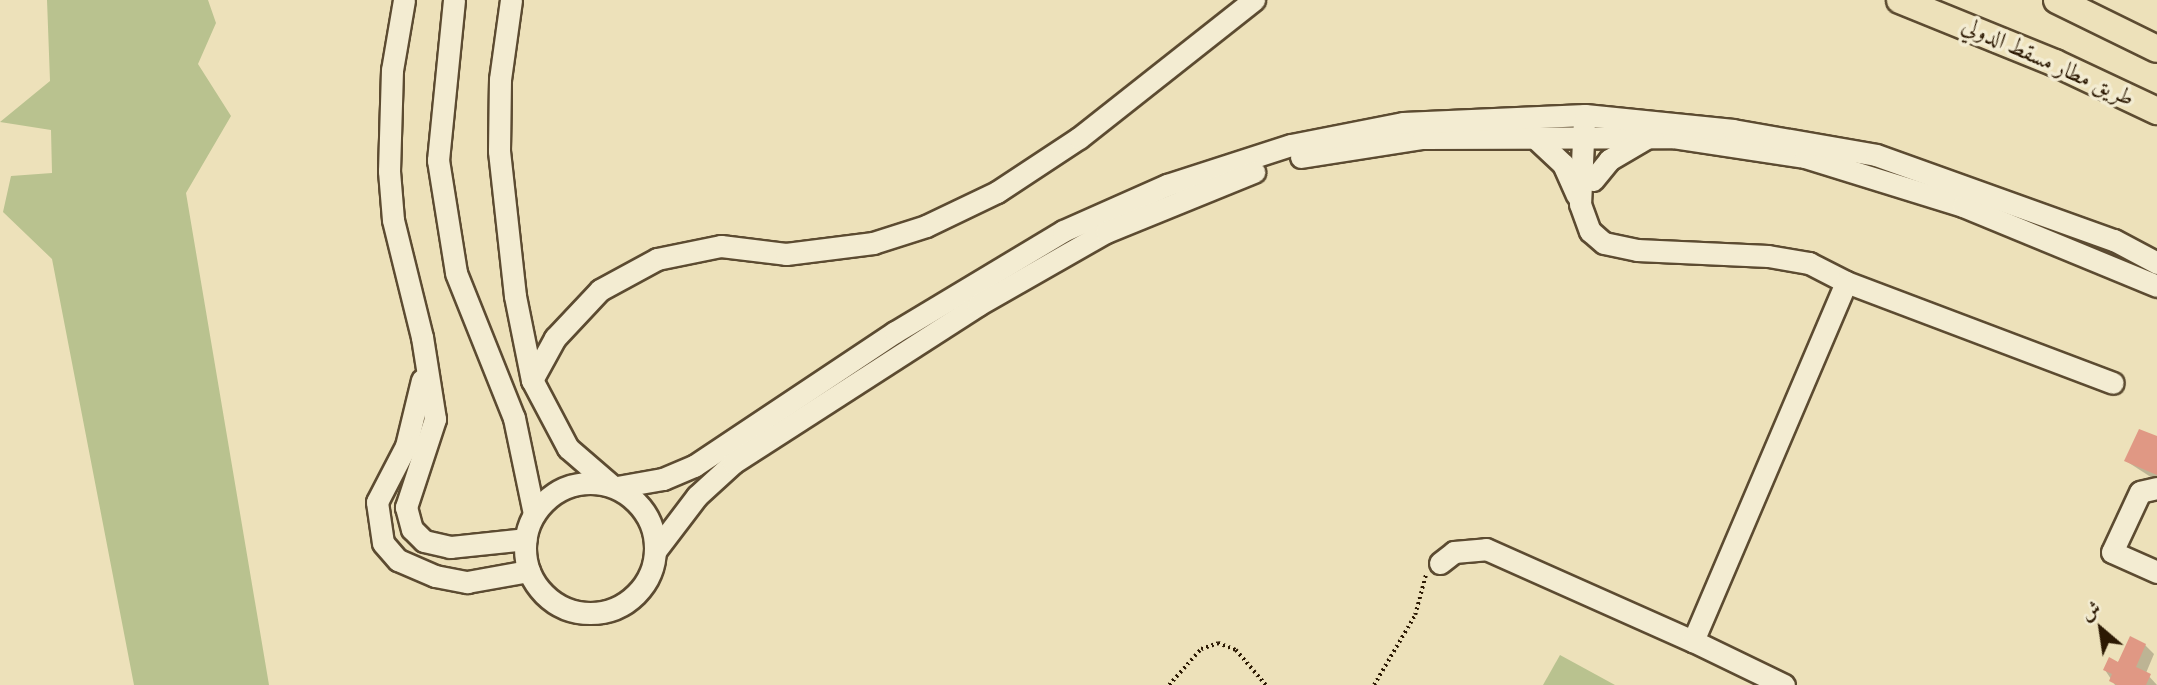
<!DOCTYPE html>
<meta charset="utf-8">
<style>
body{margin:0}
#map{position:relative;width:2157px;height:685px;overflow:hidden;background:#ede1ba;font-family:"IM FELL Double Pica",Amiri,serif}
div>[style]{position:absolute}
.green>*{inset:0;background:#b9c28f}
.shadow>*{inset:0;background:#0003}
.building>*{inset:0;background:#e09884}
.path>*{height:3.5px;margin-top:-1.75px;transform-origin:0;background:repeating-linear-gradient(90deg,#2c1903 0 2px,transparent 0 5.5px)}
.roads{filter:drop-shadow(2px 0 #5c4b31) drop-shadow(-2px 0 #5c4b31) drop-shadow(0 2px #5c4b31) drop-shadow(0 -2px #5c4b31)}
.minor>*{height:21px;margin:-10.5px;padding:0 10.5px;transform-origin:10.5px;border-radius:10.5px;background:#f3ecd2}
.minor>.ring{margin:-10.5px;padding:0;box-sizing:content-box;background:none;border:21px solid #f3ecd2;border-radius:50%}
.major>*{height:26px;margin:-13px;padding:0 13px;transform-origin:13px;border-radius:13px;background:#ede1ba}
span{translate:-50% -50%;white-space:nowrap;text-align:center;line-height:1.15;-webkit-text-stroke:7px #f3ecd2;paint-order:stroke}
.street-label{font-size:23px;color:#2c1903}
.north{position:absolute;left:2066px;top:594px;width:70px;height:70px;-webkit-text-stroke:5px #f3ecd2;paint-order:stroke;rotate:331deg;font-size:19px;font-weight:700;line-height:28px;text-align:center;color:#2c1903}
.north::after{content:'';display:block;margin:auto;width:24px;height:32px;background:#2c1903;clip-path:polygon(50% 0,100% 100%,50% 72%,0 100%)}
</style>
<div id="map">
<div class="green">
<i style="clip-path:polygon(47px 0,208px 0,216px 23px,198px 64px,231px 116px,186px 193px,269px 685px,134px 685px,52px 259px,3px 212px,11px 176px,52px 173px,51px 130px,0 122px,50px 81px)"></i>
<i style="clip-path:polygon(1560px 655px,1615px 685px,1543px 685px)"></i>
</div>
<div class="shadow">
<i style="clip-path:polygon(2157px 438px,2157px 481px,2126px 461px)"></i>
<i style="clip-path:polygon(2145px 645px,2154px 654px,2146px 673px,2157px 685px,2115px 685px,2105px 670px)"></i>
</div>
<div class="building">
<i style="clip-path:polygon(2139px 429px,2157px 436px,2157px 475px,2124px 461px)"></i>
<i style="clip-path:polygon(2130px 636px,2146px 644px,2136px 667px,2151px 674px,2146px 685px,2117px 685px,2109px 681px,2112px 674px,2103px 670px,2109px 657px,2118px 662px)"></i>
</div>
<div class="path">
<i style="left:1169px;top:685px;width:48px;rotate:-48.4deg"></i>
<i style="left:1201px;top:649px;width:18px;rotate:-19deg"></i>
<i style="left:1218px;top:643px;width:19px;rotate:21deg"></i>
<i style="left:1236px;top:650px;width:46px;rotate:49.4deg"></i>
<i style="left:1374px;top:685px;width:81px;rotate:-59.6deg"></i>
<i style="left:1415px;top:615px;width:42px;rotate:-75deg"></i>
</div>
<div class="roads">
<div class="minor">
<i style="left:404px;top:0;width:71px;rotate:99.7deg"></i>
<i style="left:392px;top:70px;width:101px;rotate:91.7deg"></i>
<i style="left:389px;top:171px;width:49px;rotate:85.3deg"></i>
<i style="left:393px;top:220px;width:121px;rotate:76.1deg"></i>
<i style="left:422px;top:337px;width:83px;rotate:81deg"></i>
<i style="left:435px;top:419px;width:93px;rotate:108.2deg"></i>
<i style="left:406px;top:507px;width:23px;rotate:75deg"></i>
<i style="left:412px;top:529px;width:17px;rotate:45deg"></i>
<i style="left:424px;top:541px;width:27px;rotate:13deg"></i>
<i style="left:450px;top:547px;width:76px;rotate:-6deg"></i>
<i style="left:454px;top:0;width:161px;rotate:95.7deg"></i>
<i style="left:438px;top:160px;width:114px;rotate:80.9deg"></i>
<i style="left:456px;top:273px;width:156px;rotate:68.2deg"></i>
<i style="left:514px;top:418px;width:98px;rotate:78.2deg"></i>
<i style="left:511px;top:0;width:80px;rotate:97.9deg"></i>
<i style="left:500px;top:79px;width:72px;rotate:90.8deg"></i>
<i style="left:499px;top:151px;width:146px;rotate:83.7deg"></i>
<i style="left:515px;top:296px;width:86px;rotate:78.6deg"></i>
<i style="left:532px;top:380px;width:77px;rotate:62.1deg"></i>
<i style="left:568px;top:448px;width:57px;rotate:40.7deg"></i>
<i style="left:1584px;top:120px;width:84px;rotate:92.7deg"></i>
<i style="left:1580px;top:204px;width:29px;rotate:70deg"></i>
<i style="left:1590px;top:231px;width:18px;rotate:41deg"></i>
<i style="left:1604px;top:243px;width:34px;rotate:12deg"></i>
<i style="left:1637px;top:250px;width:131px;rotate:2.6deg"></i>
<i style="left:1768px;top:256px;width:42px;rotate:9.7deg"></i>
<i style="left:1809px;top:263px;width:42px;rotate:27.2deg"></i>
<i style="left:1846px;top:282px;width:285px;rotate:20.7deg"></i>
<i style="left:1531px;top:134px;width:44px;rotate:43.2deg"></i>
<i style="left:1563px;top:164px;width:34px;rotate:66deg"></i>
<i style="left:1301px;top:157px;width:123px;rotate:-8.9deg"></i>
<i style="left:1423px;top:138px;width:250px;rotate:-0.2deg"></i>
<i style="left:1673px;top:137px;width:134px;rotate:8.6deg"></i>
<i style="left:1805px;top:157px;width:165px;rotate:17.2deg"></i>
<i style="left:1963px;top:206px;width:210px;rotate:22.4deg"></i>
<i style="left:1593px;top:180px;width:26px;rotate:-51deg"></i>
<i style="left:1609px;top:160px;width:45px;rotate:-30.5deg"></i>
<i style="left:422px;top:380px;width:68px;rotate:103.6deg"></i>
<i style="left:406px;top:446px;width:63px;rotate:117.4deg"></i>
<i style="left:377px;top:502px;width:41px;rotate:81.7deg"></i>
<i style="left:383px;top:543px;width:23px;rotate:49deg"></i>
<i style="left:398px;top:560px;width:40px;rotate:23.4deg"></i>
<i style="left:435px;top:576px;width:33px;rotate:11deg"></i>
<i style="left:467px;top:582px;width:63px;rotate:-10.1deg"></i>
<i style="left:532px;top:380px;width:48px;rotate:-61.3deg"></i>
<i style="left:555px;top:338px;width:66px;rotate:-46.8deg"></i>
<i style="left:600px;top:290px;width:65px;rotate:-28.5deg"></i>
<i style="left:657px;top:259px;width:65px;rotate:-11.5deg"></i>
<i style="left:721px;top:246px;width:65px;rotate:7deg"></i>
<i style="left:786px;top:254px;width:88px;rotate:-7.2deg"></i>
<i style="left:873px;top:243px;width:56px;rotate:-17.8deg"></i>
<i style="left:926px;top:226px;width:79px;rotate:-25.6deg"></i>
<i style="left:997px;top:192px;width:98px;rotate:-33.4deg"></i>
<i style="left:1079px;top:138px;width:223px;rotate:-38.3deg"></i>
<i class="ring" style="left:525px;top:483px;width:109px;height:109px"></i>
<i style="left:617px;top:487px;width:47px;rotate:-9.9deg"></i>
<i style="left:663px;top:479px;width:34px;rotate:-23deg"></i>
<i style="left:694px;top:466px;width:242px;rotate:-33.7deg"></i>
<i style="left:895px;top:332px;width:196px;rotate:-31deg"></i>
<i style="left:1063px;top:231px;width:114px;rotate:-23.9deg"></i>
<i style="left:1167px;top:185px;width:130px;rotate:-17.9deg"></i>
<i style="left:1291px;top:145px;width:114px;rotate:-11.1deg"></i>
<i style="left:1403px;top:123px;width:182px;rotate:-2.5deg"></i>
<i style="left:1585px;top:115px;width:149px;rotate:5.8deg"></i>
<i style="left:1733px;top:130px;width:145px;rotate:9.9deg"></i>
<i style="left:1876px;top:155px;width:253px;rotate:19.7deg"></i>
<i style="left:2114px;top:240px;width:49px;rotate:28.1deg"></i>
<i style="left:2157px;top:488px;width:17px;rotate:167deg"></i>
<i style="left:2140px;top:492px;width:66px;rotate:115deg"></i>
<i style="left:2112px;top:552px;width:49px;rotate:24deg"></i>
<i style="left:656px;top:550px;width:68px;rotate:-52.8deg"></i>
<i style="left:697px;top:496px;width:49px;rotate:-42.5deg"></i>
<i style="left:733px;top:463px;width:292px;rotate:-32.8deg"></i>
<i style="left:978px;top:305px;width:147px;rotate:-29.7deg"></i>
<i style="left:1106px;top:232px;width:160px;rotate:-22.1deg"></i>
<i style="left:1440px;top:563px;width:18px;rotate:-38deg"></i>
<i style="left:1454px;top:552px;width:32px;rotate:-5deg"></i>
<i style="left:1486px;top:549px;width:227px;rotate:24deg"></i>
<i style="left:1784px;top:685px;width:101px;rotate:-154.2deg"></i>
<i style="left:1693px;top:641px;width:390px;rotate:-66.9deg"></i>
</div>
<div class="major">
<i style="left:1900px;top:0;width:167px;rotate:22.1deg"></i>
<i style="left:2055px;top:63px;width:113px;rotate:25.2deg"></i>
<i style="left:2057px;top:0;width:111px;rotate:26.1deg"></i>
</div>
</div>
<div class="street-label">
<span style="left:2048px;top:62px;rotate:24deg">طريق مطار مسقط الدولي</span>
</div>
<div class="north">ش</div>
</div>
